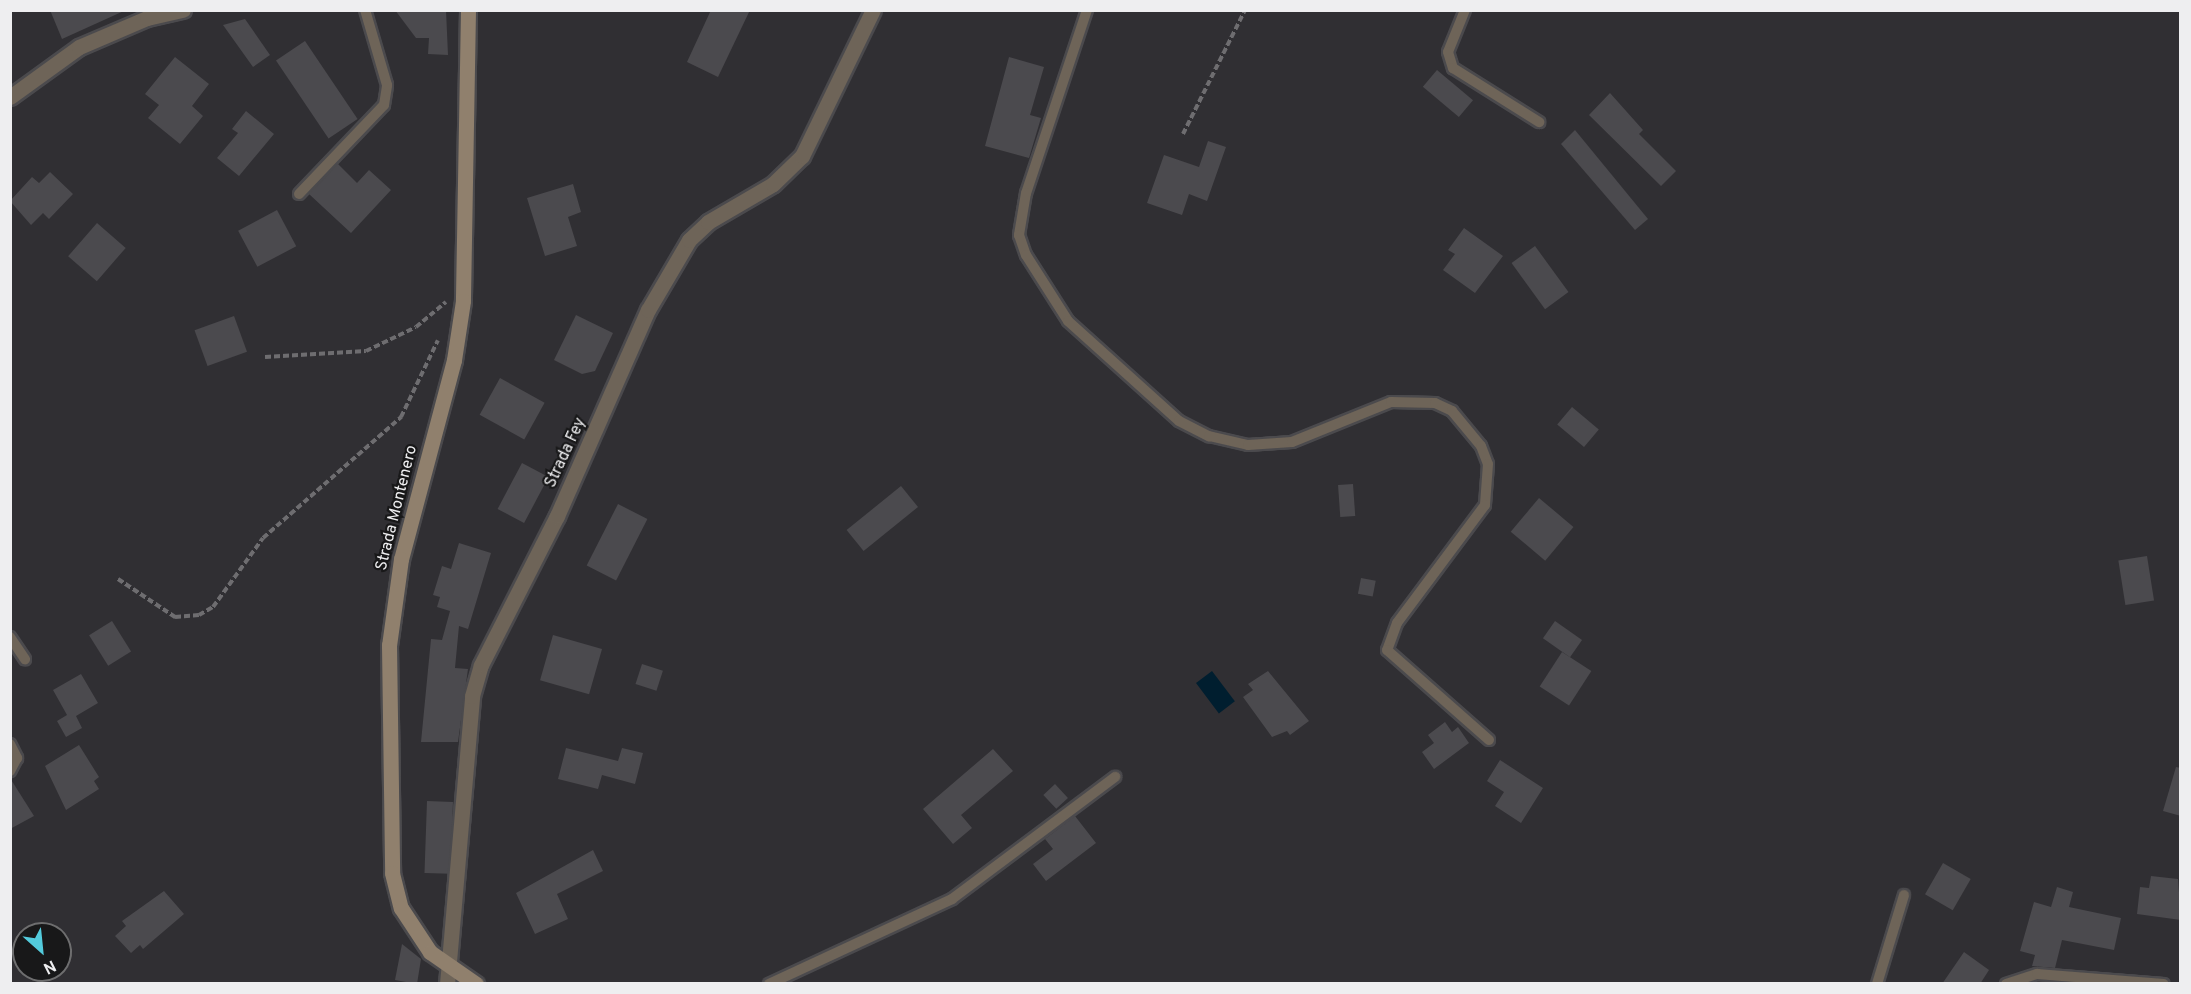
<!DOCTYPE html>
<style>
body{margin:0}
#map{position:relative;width:2191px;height:994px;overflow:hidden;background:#302f33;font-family:Overpass,sans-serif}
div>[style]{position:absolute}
.water>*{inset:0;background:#001e2f;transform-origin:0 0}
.building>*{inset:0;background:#4b4a4e;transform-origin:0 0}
.path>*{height:4px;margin-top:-2px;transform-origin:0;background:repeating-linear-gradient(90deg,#6e6d70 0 6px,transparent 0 9px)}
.roads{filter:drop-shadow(2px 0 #4b4a4d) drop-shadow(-2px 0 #4b4a4d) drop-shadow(0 2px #4b4a4d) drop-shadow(0 -2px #4b4a4d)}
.service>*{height:10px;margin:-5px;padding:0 5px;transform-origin:5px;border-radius:5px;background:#6e6458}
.minor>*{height:15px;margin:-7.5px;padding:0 7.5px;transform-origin:7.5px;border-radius:7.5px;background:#6e6458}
.secondary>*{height:15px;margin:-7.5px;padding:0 7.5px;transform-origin:7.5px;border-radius:7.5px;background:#90806d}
span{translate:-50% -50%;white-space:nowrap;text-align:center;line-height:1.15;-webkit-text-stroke:4.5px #181819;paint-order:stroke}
.street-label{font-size:16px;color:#eeeef0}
.frame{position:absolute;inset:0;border:12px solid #eeeef0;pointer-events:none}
.north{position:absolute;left:12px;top:922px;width:60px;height:60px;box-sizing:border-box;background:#181819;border:2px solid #6e6e6f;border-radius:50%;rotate:153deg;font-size:16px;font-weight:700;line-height:24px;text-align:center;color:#eeeef0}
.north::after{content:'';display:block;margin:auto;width:21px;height:27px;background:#53cbdc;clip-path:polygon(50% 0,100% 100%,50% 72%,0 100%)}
</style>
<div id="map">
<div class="water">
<i style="left:1212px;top:671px;width:38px;height:20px;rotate:53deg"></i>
</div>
<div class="building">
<i style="clip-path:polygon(50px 10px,126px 10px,62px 39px)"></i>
<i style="clip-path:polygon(395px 10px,446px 10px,448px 55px,428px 54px,429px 38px,416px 38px)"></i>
<i style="clip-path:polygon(711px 10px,750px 10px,718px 77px,687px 62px)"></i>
<i style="clip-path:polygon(245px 19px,270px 55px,253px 67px,223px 25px)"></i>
<i style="left:305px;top:41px;width:94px;height:35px;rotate:56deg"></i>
<i style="clip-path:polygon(175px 57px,209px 84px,192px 106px,203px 116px,180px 144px,148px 118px,159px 105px,145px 94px)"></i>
<i style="clip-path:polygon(1009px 57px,1044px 67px,1030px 115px,1041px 118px,1029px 158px,985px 146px)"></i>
<i style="left:1437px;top:70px;width:47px;height:22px;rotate:40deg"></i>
<i style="clip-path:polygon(1610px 93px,1643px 130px,1639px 134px,1676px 171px,1661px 186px,1589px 115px)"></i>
<i style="clip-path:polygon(246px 111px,274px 134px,239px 176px,217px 158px,238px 133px,232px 129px)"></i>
<i style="clip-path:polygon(1575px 130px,1648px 219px,1635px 230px,1561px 144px)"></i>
<i style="clip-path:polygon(1208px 141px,1226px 147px,1207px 201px,1189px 194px,1182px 215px,1147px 203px,1164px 155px,1199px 167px)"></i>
<i style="clip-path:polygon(338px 164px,357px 183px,369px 170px,391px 190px,351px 233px,309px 194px)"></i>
<i style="clip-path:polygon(50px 172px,73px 194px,49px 219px,43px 213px,31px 225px,10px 201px,32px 177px,39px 183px)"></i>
<i style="clip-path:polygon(573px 184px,581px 212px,568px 217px,577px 246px,545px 256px,527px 198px)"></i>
<i style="left:277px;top:210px;width:41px;height:44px;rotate:62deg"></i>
<i style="left:97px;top:223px;width:38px;height:44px;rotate:41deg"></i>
<i style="clip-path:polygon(1464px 228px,1503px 256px,1475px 293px,1443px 270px,1455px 254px,1448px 250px)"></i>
<i style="left:1535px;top:246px;width:57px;height:29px;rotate:54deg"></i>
<i style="clip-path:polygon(576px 315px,613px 333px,595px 371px,582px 374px,554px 360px)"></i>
<i style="left:234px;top:316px;width:38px;height:42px;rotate:70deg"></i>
<i style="left:500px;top:378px;width:51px;height:42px;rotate:29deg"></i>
<i style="left:1572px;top:407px;width:35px;height:23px;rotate:40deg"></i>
<i style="left:522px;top:463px;width:30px;height:52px;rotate:28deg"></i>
<i style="left:1353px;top:484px;width:32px;height:15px;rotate:86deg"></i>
<i style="left:901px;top:486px;width:27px;height:70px;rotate:51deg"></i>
<i style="left:1539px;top:498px;width:45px;height:44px;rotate:40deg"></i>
<i style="left:618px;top:504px;width:33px;height:69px;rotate:27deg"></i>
<i style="clip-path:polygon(459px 543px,491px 553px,468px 629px,459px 626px,455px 668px,468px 669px,458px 742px,421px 742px,431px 639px,442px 640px,450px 611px,437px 607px,440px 597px,433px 595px,442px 566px,451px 569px)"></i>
<i style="left:2147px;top:556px;width:45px;height:29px;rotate:81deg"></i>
<i style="left:1361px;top:578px;width:15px;height:16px;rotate:11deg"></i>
<i style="left:112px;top:621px;width:36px;height:27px;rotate:58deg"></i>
<i style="left:1555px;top:621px;width:33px;height:21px;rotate:35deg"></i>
<i style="left:553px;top:635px;width:51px;height:47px;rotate:16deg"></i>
<i style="left:1562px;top:652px;width:35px;height:41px;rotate:33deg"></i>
<i style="left:642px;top:664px;width:22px;height:21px;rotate:18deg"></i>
<i style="clip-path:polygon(1268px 671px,1309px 721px,1290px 735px,1287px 731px,1272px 737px,1243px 697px,1253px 690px,1248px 684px)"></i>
<i style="clip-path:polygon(81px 674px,98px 703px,76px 716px,82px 728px,66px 737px,57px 721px,67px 715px,53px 690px)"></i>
<i style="clip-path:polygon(1445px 722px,1452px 732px,1458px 727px,1469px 743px,1434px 769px,1422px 752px,1434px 743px,1428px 735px)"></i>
<i style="clip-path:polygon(79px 745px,99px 777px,94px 781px,99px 789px,66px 810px,45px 766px)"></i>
<i style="clip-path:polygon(566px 748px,618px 761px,622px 748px,643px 753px,635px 784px,602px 775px,598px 789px,558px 779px)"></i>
<i style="clip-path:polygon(993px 749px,1013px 771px,961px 815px,972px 828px,953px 844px,923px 809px)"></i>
<i style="clip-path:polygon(1500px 760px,1543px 788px,1521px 823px,1495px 806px,1504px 792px,1487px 781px)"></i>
<i style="clip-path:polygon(2176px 767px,2181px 768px,2181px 816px,2163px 811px)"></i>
<i style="clip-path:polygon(10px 778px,34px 816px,10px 829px)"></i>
<i style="left:1055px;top:784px;width:19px;height:16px;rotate:47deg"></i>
<i style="left:427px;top:801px;width:26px;height:72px;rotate:2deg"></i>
<i style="clip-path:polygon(1075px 816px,1096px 843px,1046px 881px,1033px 864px,1053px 849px,1045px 839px)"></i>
<i style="clip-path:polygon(593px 850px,603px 871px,557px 894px,568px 919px,535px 934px,516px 893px)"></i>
<i style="left:1943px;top:863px;width:32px;height:36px;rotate:30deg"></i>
<i style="clip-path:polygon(2151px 876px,2178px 879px,2181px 920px,2137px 914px,2140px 887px,2149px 888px)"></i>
<i style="clip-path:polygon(2057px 887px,2073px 892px,2069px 907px,2121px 918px,2114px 950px,2062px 940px,2055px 968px,2032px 966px,2035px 955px,2020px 951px,2034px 902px,2051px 907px)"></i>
<i style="clip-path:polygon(164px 891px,184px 914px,143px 949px,140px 945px,131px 953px,115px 936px,126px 926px,122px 921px)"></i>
<i style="clip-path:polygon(402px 944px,421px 959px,417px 984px,395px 980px)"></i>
<i style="clip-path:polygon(1964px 952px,1989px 970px,1980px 984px,1942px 984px)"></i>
</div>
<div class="path">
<i style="left:1183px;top:134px;width:139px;rotate:-63.4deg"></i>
<i style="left:265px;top:357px;width:101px;rotate:-3.4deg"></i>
<i style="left:366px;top:351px;width:55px;rotate:-25.6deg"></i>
<i style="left:416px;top:327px;width:39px;rotate:-40deg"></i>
<i style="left:118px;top:579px;width:69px;rotate:33.7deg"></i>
<i style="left:175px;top:617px;width:24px;rotate:-5deg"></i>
<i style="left:199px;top:615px;width:16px;rotate:-30deg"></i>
<i style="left:213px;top:607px;width:85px;rotate:-54.1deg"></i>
<i style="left:263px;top:538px;width:184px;rotate:-41.2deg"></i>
<i style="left:401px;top:417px;width:85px;rotate:-64.3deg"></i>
</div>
<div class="roads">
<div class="service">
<i style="left:1087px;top:10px;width:193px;rotate:108.4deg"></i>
<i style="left:1026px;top:193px;width:43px;rotate:99.5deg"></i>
<i style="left:1019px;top:235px;width:21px;rotate:71deg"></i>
<i style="left:1026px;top:255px;width:78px;rotate:57.5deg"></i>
<i style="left:1068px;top:321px;width:149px;rotate:42deg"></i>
<i style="left:1179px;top:421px;width:34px;rotate:27deg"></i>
<i style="left:1209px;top:436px;width:40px;rotate:13deg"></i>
<i style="left:1248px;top:445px;width:44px;rotate:-3.9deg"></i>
<i style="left:1292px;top:442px;width:107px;rotate:-22deg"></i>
<i style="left:1391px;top:402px;width:44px;rotate:1.3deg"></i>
<i style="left:1435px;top:403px;width:19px;rotate:25deg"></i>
<i style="left:1452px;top:411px;width:45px;rotate:50.4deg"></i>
<i style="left:1481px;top:446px;width:19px;rotate:69deg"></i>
<i style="left:1488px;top:464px;width:41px;rotate:94.2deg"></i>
<i style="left:1485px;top:505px;width:147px;rotate:126.7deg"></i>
<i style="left:1397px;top:623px;width:29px;rotate:110deg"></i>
<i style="left:1387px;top:650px;width:136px;rotate:41.4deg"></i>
<i style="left:1465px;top:10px;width:45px;rotate:112deg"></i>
<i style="left:1448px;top:52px;width:17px;rotate:73deg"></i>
<i style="left:1453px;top:68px;width:102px;rotate:32.1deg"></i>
<i style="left:299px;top:194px;width:123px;rotate:-46.3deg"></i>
<i style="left:384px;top:105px;width:20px;rotate:-81deg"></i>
<i style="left:387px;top:85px;width:78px;rotate:-106.3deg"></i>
<i style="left:10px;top:637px;width:27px;rotate:56deg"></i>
<i style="left:10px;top:744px;width:16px;rotate:63deg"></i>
<i style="left:17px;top:758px;width:15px;rotate:118deg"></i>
<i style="left:769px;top:984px;width:202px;rotate:-24.9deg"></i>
<i style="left:952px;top:899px;width:204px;rotate:-36.8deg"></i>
<i style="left:1877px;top:984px;width:93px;rotate:-73.1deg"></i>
<i style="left:2006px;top:984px;width:33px;rotate:-18deg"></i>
<i style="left:2037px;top:974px;width:127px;rotate:4.5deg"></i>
</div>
<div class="minor">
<i style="left:10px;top:97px;width:85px;rotate:-35.9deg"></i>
<i style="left:79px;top:47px;width:74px;rotate:-23.1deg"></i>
<i style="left:147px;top:18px;width:37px;rotate:-13deg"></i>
<i style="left:447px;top:984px;width:289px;rotate:-85deg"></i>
<i style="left:472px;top:696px;width:32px;rotate:-74deg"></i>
<i style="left:481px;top:665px;width:167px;rotate:-63deg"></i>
<i style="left:557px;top:516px;width:225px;rotate:-66.2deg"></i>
<i style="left:648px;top:310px;width:81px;rotate:-59.6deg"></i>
<i style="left:689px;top:240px;width:26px;rotate:-43deg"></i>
<i style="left:708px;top:222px;width:75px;rotate:-30.3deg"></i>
<i style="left:773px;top:184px;width:40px;rotate:-44deg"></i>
<i style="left:802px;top:156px;width:162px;rotate:-64.1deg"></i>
</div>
<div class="secondary">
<i style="left:468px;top:10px;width:291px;rotate:91deg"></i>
<i style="left:463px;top:301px;width:60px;rotate:98.7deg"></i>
<i style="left:454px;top:360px;width:206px;rotate:104.9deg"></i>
<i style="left:401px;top:559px;width:87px;rotate:97.9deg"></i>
<i style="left:389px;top:645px;width:228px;rotate:89.2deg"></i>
<i style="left:392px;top:873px;width:36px;rotate:76deg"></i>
<i style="left:401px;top:908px;width:53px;rotate:56.6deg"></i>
<i style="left:430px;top:952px;width:56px;rotate:34.8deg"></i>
</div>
</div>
<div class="street-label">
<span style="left:566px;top:453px;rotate:-65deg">Strada Fey</span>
<span style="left:397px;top:508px;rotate:-76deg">Strada Montenero</span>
</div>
<div class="frame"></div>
<div class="north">N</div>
</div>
